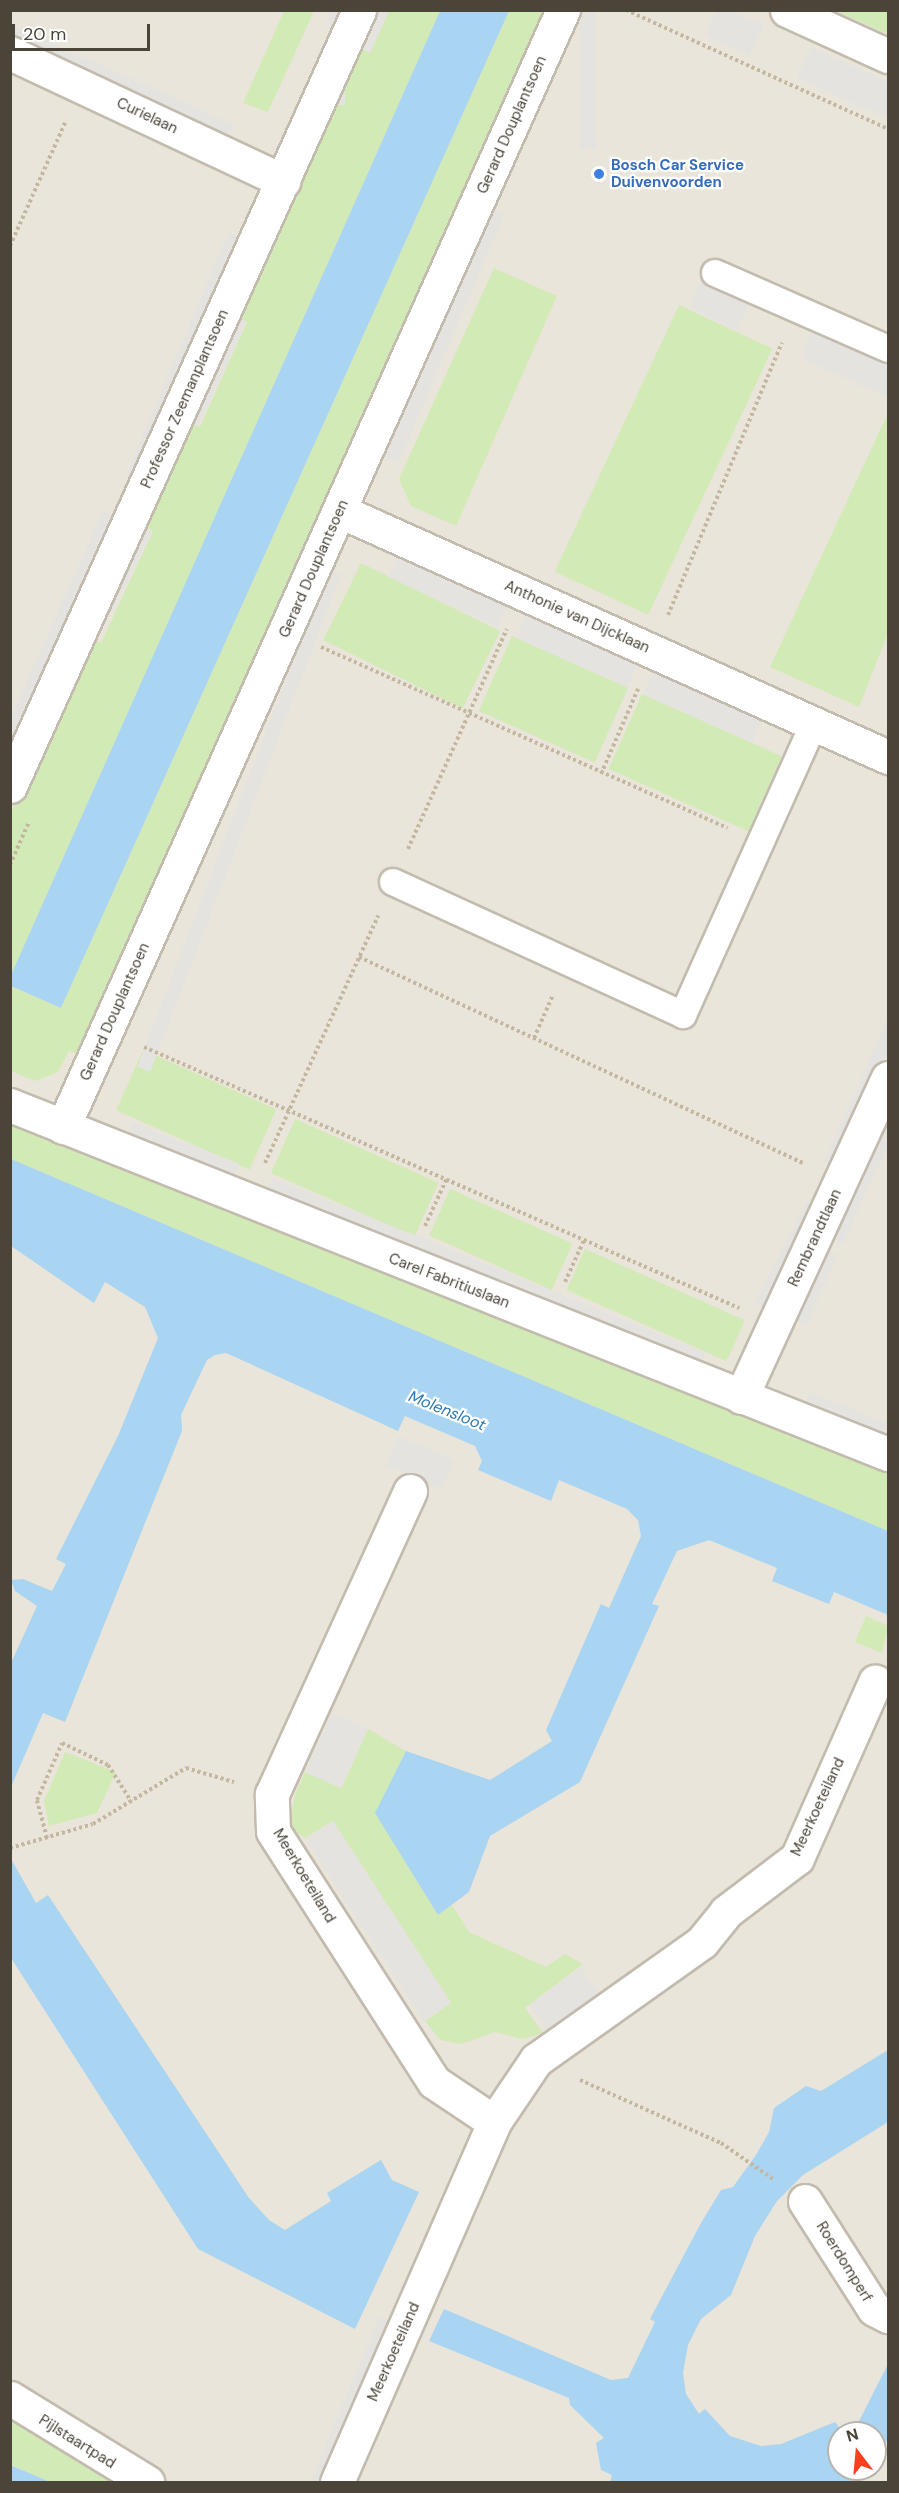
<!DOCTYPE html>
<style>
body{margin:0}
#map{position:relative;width:899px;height:2493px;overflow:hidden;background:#f6f3ec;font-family:"DM Sans",sans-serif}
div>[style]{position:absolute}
.residential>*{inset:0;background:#eae5da}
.green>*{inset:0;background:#d2eab5;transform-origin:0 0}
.parking>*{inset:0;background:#e5e3e0;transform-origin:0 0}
.water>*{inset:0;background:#a9d4f2}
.path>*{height:4px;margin-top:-2px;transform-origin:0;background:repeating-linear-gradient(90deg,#c4b79f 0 3px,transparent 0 6px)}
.roads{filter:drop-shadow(2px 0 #c2bbae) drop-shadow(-2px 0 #c2bbae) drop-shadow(0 2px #c2bbae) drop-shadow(0 -2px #c2bbae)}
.service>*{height:26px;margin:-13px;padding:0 13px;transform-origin:13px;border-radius:13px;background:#fff}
.minor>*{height:33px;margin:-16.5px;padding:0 16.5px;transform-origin:16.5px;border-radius:16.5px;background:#fff}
.dots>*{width:16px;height:16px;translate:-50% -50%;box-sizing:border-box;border:3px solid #fff;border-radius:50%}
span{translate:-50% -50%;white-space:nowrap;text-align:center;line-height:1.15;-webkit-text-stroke:4.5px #fff;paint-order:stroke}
.street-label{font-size:15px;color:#4b4439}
.shop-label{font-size:15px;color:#366cbe;font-weight:700}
.left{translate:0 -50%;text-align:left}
.water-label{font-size:16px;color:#2e7ab2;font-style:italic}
.frame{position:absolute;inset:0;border:12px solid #4b4439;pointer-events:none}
.north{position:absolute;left:827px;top:2421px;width:60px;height:60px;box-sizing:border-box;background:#fff;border:2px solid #b7b4b0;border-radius:50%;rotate:344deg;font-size:16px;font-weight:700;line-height:24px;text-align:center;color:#4b4439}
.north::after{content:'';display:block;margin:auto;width:21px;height:27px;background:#fc3f1d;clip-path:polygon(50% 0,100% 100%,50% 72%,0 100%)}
.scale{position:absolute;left:12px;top:24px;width:138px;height:27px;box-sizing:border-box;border:3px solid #4b4439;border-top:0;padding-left:8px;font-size:18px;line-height:21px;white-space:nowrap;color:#4b4439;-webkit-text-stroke:4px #fff;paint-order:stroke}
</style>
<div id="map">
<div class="residential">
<i style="clip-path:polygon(evenodd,11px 11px,888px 11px,888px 2482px,11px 2482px,11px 11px,839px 2433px,875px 2433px,875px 2469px,839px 2469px,839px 2433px)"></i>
</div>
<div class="green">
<i style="clip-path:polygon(284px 11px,314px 11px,268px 112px,243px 103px)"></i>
<i style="clip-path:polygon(389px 11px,440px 11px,11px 975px,11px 813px,89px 638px,101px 643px,153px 531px,141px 525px,187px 421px,200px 427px,247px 322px,234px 316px,356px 46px,370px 52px)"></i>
<i style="clip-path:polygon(509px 11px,552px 11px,83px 1056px,69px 1051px,58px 1072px,35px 1081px,11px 1071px,10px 986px,61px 1008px)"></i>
<i style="clip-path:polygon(836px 11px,888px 11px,888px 34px)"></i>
<i style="clip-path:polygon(494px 268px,557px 296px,456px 526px,411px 506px,399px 479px)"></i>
<i style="left:679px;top:305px;width:103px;height:294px;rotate:25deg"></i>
<i style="clip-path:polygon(888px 413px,888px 633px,859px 707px,770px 667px)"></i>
<i style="left:361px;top:563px;width:155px;height:86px;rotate:26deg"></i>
<i style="left:512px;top:636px;width:127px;height:82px;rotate:24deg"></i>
<i style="left:642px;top:694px;width:153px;height:82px;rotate:24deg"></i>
<i style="left:143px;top:1050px;width:146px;height:66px;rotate:24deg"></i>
<i style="left:295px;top:1119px;width:157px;height:59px;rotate:24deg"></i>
<i style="clip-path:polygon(10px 1123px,888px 1472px,888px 1531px,11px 1159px)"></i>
<i style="left:450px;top:1189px;width:134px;height:51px;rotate:24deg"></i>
<i style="left:585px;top:1249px;width:175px;height:45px;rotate:24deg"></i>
<i style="clip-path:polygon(866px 1616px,888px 1626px,882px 1653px,855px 1642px)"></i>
<i style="clip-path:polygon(368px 1729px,406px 1751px,376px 1813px,438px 1915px,452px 1905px,469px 1932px,546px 1967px,565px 1954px,583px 1964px,525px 2008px,543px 2033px,523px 2039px,495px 2032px,461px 2044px,440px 2040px,425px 2021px,451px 2003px,333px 1821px,305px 1838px,289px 1827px,295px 1795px,305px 1772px,342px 1787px)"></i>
<i style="clip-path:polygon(65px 1752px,116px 1772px,97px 1813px,49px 1826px,44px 1801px)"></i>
<i style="clip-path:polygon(11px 2417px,119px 2482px,50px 2482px,11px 2465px)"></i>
</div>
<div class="parking">
<i style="left:329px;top:11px;width:16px;height:94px"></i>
<i style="clip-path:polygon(372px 11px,389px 11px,370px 53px,356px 46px)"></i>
<i style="left:580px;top:11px;width:16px;height:138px"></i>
<i style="clip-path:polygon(716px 11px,729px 11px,764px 25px,749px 56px,705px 36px)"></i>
<i style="left:11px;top:25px;width:244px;height:14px;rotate:24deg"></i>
<i style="clip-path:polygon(812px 47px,888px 82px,888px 119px,797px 78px)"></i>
<i style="left:491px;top:207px;width:15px;height:272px;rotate:23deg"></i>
<i style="left:229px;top:232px;width:15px;height:262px;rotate:23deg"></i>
<i style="left:704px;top:277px;width:52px;height:34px;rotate:25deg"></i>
<i style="left:234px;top:316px;width:14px;height:115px;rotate:25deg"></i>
<i style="clip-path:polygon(814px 328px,888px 362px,888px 398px,801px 358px)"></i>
<i style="clip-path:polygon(103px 511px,118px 517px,11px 753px,11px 717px)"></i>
<i style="left:141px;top:525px;width:13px;height:124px;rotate:27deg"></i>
<i style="left:403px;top:547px;width:120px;height:33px;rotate:25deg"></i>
<i style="left:328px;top:570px;width:14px;height:532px;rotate:21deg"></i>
<i style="left:531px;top:606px;width:121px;height:35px;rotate:24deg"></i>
<i style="left:657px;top:663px;width:119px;height:34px;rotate:24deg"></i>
<i style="clip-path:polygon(888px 1018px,888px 1051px,836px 1167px,824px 1162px)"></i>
<i style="clip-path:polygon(888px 1114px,888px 1144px,843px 1244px,832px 1238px)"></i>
<i style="left:133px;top:1123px;width:114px;height:14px;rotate:21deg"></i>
<i style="left:273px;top:1178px;width:467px;height:14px;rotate:22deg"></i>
<i style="left:807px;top:1201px;width:13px;height:115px;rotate:27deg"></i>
<i style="left:827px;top:1250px;width:12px;height:78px;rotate:24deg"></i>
<i style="left:810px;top:1392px;width:84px;height:14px;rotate:22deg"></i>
<i style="left:398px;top:1436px;width:61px;height:32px;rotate:23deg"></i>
<i style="left:332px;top:1713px;width:39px;height:65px;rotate:24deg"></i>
<i style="left:333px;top:1821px;width:217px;height:33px;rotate:57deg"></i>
<i style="left:580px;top:1968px;width:31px;height:63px;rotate:54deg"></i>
<i style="left:380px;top:2317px;width:13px;height:180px;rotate:23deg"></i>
</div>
<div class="water">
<i style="clip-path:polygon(440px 11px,509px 11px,61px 1008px,11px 986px,11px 975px)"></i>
<i style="clip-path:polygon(11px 1159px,888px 1531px,888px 1615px,834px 1592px,829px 1604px,772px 1581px,777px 1568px,709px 1540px,677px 1551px,652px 1604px,659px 1606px,580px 1782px,490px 1836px,469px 1892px,438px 1915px,375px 1813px,406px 1751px,490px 1780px,552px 1741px,546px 1730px,601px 1604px,609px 1608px,641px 1536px,638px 1520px,627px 1509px,559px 1480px,551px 1501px,478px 1470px,482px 1461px,475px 1446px,405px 1416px,398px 1431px,226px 1353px,215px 1355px,207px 1360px,181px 1415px,182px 1431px,65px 1722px,43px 1713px,11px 1787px,11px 1663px,37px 1606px,15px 1591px,11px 1580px,23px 1579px,52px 1591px,66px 1564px,56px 1559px,118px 1436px,158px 1338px,145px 1307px,105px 1282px,94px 1303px,11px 1246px)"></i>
<i style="clip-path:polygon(10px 1857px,36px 1903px,48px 1895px,249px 2198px,269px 2220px,285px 2230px,331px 2201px,327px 2193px,381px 2160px,392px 2180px,419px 2192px,355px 2329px,198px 2249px,11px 1958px)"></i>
<i style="clip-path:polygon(888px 2050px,888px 2122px,803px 2175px,777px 2201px,755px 2236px,731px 2295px,701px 2319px,688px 2345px,683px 2373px,686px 2394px,699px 2414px,705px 2409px,730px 2436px,761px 2446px,781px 2444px,835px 2422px,844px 2433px,839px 2433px,839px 2469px,871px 2469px,869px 2473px,847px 2482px,610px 2482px,612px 2475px,601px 2470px,596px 2443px,604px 2438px,570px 2405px,569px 2398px,429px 2341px,444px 2309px,611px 2380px,628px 2378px,655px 2322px,650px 2319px,701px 2223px,721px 2190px,733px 2187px,756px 2155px,769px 2132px,774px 2108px,806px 2086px,821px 2091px)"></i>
<i style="clip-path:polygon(888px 2364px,888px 2439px,875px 2462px,875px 2433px,853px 2433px)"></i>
<i style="clip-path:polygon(10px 2465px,41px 2478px,50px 2482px,11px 2482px)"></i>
</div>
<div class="path">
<i style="left:626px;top:10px;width:288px;rotate:24.4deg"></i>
<i style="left:10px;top:246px;width:135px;rotate:-65.9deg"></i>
<i style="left:668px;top:615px;width:295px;rotate:-67.3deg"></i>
<i style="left:321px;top:647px;width:445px;rotate:24deg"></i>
<i style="left:601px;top:774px;width:93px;rotate:-66.5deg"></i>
<i style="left:408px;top:849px;width:241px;rotate:-65.8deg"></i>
<i style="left:10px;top:865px;width:47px;rotate:-66.2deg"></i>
<i style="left:359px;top:957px;width:492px;rotate:24.9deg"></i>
<i style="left:534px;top:1038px;width:47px;rotate:-66.2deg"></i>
<i style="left:144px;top:1047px;width:650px;rotate:23.68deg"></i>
<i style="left:265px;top:1163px;width:272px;rotate:-65.4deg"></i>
<i style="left:425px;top:1226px;width:53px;rotate:-65.4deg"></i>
<i style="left:565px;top:1282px;width:48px;rotate:-65.6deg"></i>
<i style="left:47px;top:1838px;width:39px;rotate:-105deg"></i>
<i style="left:37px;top:1800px;width:62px;rotate:-66.3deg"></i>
<i style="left:62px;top:1743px;width:51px;rotate:25.6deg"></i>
<i style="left:108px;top:1765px;width:43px;rotate:57.4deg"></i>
<i style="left:10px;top:1848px;width:86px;rotate:-16.1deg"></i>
<i style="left:93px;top:1824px;width:109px;rotate:-31.1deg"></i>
<i style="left:186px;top:1768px;width:50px;rotate:16.3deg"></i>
<i style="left:580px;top:2080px;width:154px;rotate:24.1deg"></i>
<i style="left:721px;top:2143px;width:63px;rotate:34.7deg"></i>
</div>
<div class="roads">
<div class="service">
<i style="left:715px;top:273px;width:189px;rotate:23.7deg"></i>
<i style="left:393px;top:882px;width:319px;rotate:24.6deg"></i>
<i style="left:683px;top:1015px;width:319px;rotate:-65.8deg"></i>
</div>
<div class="minor">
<i style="left:787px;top:10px;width:111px;rotate:24.5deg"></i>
<i style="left:10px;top:53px;width:302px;rotate:25.1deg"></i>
<i style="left:340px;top:511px;width:601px;rotate:24.18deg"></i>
<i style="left:10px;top:786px;width:851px;rotate:-65.78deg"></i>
<i style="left:10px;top:1105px;width:945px;rotate:21.68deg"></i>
<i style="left:63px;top:1127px;width:1224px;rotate:-65.89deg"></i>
<i style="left:741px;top:1397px;width:351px;rotate:-65.3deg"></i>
<i style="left:494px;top:2122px;width:75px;rotate:-55.9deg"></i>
<i style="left:536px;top:2060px;width:204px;rotate:-35.4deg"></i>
<i style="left:702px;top:1942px;width:38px;rotate:-51deg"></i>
<i style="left:726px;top:1912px;width:89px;rotate:-37.3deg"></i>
<i style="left:797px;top:1858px;width:193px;rotate:-66.1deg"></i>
<i style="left:805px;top:2201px;width:128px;rotate:57.4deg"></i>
<i style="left:874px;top:2309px;width:16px;rotate:27deg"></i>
<i style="left:10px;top:2398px;width:161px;rotate:31.5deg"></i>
<i style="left:337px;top:2482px;width:393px;rotate:-66.4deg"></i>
<i style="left:494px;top:2122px;width:72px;rotate:-146.3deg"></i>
<i style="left:434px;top:2082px;width:298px;rotate:-122.7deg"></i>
<i style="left:273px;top:1831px;width:37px;rotate:-92deg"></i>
<i style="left:272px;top:1794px;width:333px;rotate:-65.5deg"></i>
</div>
</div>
<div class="dots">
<i style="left:599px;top:174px;background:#3f7fe0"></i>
</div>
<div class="street-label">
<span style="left:147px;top:116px;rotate:25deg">Curielaan</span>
<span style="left:512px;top:125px;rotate:-66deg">Gerard Douplantsoen</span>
<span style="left:185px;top:399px;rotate:-66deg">Professor Zeemanplantsoen</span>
<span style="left:314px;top:569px;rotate:-66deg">Gerard Douplantsoen</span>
<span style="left:577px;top:617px;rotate:24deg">Anthonie van Dijcklaan</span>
<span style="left:115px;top:1012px;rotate:-66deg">Gerard Douplantsoen</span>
<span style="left:815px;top:1238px;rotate:-65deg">Rembrandtlaan</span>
<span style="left:449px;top:1281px;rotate:21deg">Carel Fabritiuslaan</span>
<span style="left:818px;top:1807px;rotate:-65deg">Meerkoeteiland</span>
<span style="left:304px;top:1876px;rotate:59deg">Meerkoeteiland</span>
<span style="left:844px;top:2262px;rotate:58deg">Roerdomperf</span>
<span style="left:394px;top:2352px;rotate:-66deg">Meerkoeteiland</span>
<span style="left:77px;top:2442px;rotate:32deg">Pijlstaartpad</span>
</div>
<div class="shop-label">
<span class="left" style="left:611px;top:174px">Bosch Car Service<br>Duivenvoorden</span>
</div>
<div class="water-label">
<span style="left:447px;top:1411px;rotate:22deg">Molensloot</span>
</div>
<div class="frame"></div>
<div class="north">N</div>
<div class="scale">20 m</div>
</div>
